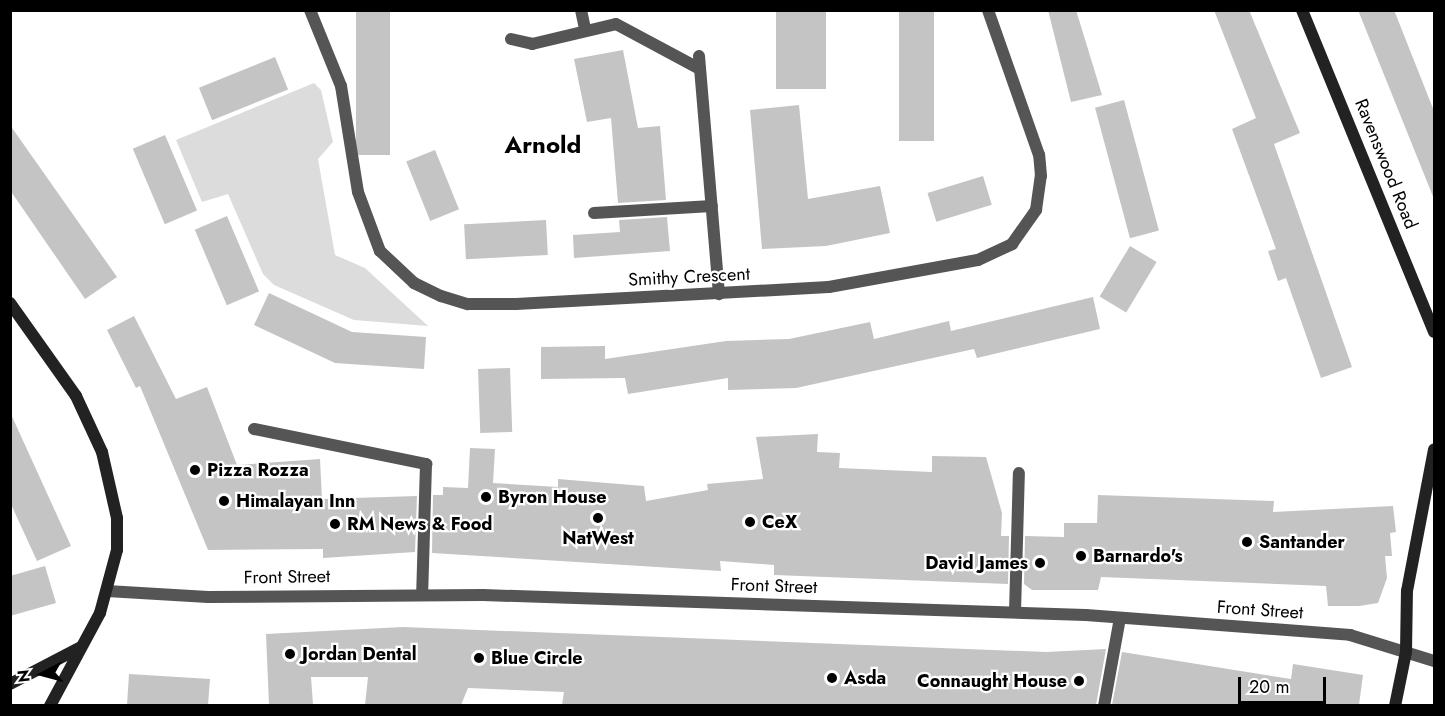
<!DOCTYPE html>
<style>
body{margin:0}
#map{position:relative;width:1445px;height:716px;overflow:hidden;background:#fff;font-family:Jost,sans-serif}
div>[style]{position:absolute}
.green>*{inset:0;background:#dcdcdc}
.building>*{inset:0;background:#c4c4c4;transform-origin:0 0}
.lane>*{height:12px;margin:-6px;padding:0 6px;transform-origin:6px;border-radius:6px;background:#555}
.street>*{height:12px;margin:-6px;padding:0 6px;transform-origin:6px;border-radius:6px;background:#555}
.secondary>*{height:12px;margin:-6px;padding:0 6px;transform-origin:6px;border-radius:6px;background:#222}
.dots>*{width:16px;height:16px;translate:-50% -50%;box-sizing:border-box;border:3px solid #fff;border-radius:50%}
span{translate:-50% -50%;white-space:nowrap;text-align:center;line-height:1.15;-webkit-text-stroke:4.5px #fff;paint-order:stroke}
.street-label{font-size:18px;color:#000}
.poi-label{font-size:18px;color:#000;font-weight:700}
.left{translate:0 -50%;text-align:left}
.right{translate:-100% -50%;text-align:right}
.district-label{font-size:24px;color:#000;font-weight:700}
.frame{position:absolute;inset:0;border:12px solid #000;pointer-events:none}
.north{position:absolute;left:12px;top:644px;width:60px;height:60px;-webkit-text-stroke:4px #fff;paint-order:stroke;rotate:264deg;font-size:16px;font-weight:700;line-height:24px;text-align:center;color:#000}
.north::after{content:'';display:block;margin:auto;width:21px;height:27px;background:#000;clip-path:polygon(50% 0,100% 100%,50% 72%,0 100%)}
.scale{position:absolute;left:1238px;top:677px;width:88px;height:27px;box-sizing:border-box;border:3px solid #000;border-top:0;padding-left:8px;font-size:18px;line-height:21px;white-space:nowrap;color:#000;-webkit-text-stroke:4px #fff;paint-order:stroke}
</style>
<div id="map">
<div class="green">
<i style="clip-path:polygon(314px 83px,321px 90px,333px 142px,318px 159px,335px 255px,365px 268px,428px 326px,354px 320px,274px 285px,263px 274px,228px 194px,202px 202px,176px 140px)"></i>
</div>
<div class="building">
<i style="left:356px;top:10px;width:34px;height:145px"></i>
<i style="left:776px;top:10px;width:50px;height:79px"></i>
<i style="left:899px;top:10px;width:35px;height:131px"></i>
<i style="clip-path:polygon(1048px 10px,1076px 10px,1102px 95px,1071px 102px)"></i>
<i style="clip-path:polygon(1214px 10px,1249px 10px,1300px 133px,1274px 144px,1352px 367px,1321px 378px,1286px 278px,1278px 281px,1268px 251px,1276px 249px,1232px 129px,1256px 118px)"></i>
<i style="clip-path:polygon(1358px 10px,1394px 10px,1434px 111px,1434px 199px)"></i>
<i style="clip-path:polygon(623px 50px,638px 128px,660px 126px,666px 200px,618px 203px,611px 118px,587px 122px,574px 59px)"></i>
<i style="left:275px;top:57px;width:35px;height:82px;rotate:68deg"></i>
<i style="left:1124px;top:100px;width:135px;height:30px;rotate:75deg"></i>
<i style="clip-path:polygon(799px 105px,808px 199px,880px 186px,890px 233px,826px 246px,762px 249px,750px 110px)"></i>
<i style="clip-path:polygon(10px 125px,117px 277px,85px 299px,10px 190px)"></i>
<i style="left:165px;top:135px;width:82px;height:35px;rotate:67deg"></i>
<i style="left:435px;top:150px;width:64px;height:31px;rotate:68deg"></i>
<i style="left:983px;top:176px;width:30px;height:58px;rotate:73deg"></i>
<i style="left:227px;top:216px;width:82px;height:35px;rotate:67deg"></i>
<i style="clip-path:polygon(667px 217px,670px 251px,574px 258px,573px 235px,620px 232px,619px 220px)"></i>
<i style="left:546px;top:220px;width:35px;height:82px;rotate:87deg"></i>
<i style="left:1130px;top:246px;width:31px;height:59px;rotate:31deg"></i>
<i style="clip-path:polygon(269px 293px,352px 332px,426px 337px,424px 369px,335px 363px,254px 325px)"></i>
<i style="clip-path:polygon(1093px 297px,1100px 329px,977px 358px,974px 349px,796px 388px,728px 390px,728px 378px,628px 394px,625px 378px,541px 379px,541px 347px,605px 346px,605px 359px,726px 341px,789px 339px,870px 322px,874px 339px,949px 321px,951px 331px)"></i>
<i style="clip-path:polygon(134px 316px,176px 399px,207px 387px,237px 465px,320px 459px,322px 499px,417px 496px,415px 552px,323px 558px,323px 549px,208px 550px,140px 386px,136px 388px,107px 330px)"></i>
<i style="left:510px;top:368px;width:64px;height:32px;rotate:88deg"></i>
<i style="clip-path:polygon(10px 412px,71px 546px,37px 561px,10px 502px)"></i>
<i style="clip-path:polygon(818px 434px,817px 452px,840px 453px,839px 468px,932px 472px,932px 456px,986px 457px,1002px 513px,1001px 536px,1009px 536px,1008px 584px,774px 575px,774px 565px,720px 561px,721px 571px,432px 553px,433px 495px,443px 495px,443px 487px,468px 488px,470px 448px,495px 449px,493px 483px,558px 487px,558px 479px,644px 486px,646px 501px,708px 490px,707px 484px,763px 479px,756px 437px)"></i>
<i style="clip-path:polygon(1098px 495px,1274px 501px,1273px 512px,1393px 506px,1396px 532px,1390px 533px,1392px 556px,1385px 556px,1387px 578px,1378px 603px,1359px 606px,1328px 606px,1326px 586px,1101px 577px,1098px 590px,1032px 590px,1024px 584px,1025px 536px,1064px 537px,1064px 523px,1097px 523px)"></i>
<i style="clip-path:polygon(45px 566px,56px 603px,10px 616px,10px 576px)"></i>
<i style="clip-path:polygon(403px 627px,1046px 652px,1106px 649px,1096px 705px,562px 705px,564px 692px,468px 688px,461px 705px,365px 705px,368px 677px,311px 677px,313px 705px,269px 705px,266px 634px)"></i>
<i style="clip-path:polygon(1122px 652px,1291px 679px,1293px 664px,1363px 675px,1359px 705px,1112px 705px)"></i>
<i style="clip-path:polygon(129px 674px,210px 679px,208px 705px,127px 705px)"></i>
</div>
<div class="lane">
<i style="left:581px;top:10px;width:19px;rotate:78deg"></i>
<i style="left:511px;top:39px;width:22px;rotate:13deg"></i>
<i style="left:532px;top:44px;width:86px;rotate:-13.4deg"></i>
<i style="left:616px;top:24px;width:95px;rotate:28.2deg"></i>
<i style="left:594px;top:213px;width:118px;rotate:-3.4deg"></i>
<i style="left:254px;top:429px;width:176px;rotate:11.5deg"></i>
<i style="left:426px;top:464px;width:131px;rotate:91.7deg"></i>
</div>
<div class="street">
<i style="left:310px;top:10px;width:82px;rotate:67.8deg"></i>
<i style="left:341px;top:86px;width:107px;rotate:80.9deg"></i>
<i style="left:358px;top:192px;width:63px;rotate:69.6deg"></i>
<i style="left:380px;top:251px;width:47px;rotate:43.3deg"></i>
<i style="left:414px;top:283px;width:30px;rotate:26deg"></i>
<i style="left:441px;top:296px;width:28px;rotate:17deg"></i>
<i style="left:468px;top:304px;width:48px"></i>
<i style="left:516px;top:304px;width:313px;rotate:-3.1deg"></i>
<i style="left:829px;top:287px;width:151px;rotate:-10.3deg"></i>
<i style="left:978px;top:260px;width:38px;rotate:-25deg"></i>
<i style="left:1012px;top:244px;width:42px;rotate:-54.8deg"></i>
<i style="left:1036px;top:210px;width:34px;rotate:-82deg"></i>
<i style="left:1041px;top:176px;width:21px;rotate:-95deg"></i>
<i style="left:1039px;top:155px;width:154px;rotate:-109.4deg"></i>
<i style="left:699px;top:56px;width:239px;rotate:85.2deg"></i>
<i style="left:107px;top:591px;width:101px;rotate:3.4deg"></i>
<i style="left:208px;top:597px;width:275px;rotate:-0.4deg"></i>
<i style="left:483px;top:595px;width:603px;rotate:1.9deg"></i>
<i style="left:1086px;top:615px;width:265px;rotate:4.3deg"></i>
<i style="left:1350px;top:635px;width:88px;rotate:17.2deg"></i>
<i style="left:1015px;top:612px;width:139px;rotate:-88.4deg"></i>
<i style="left:1104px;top:706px;width:89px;rotate:-79.7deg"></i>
</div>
<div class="secondary">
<i style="left:1302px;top:10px;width:348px;rotate:67.7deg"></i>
<i style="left:10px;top:303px;width:114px;rotate:54.6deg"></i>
<i style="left:76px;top:396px;width:62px;rotate:65.1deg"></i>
<i style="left:102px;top:452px;width:68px;rotate:77.2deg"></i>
<i style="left:117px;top:518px;width:32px;rotate:90deg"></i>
<i style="left:117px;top:550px;width:65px;rotate:105.1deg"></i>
<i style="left:100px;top:613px;width:106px;rotate:118.3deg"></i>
<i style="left:10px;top:684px;width:80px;rotate:-27.5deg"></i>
<i style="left:1395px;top:706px;width:55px;rotate:-78.5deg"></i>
<i style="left:1406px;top:652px;width:61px;rotate:-89.1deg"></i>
<i style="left:1407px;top:591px;width:144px;rotate:-79.2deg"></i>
</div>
<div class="dots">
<i style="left:195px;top:470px;background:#000"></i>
<i style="left:486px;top:497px;background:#000"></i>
<i style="left:224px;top:501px;background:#000"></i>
<i style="left:598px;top:518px;background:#000"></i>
<i style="left:750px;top:522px;background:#000"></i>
<i style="left:335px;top:524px;background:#000"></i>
<i style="left:1247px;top:542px;background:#000"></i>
<i style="left:1081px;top:556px;background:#000"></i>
<i style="left:1040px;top:563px;background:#000"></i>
<i style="left:290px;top:654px;background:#000"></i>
<i style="left:479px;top:658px;background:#000"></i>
<i style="left:832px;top:678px;background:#000"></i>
<i style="left:1079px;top:681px;background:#000"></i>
</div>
<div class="street-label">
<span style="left:1386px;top:164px;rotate:68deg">Ravenswood Road</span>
<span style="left:689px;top:277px;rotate:-3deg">Smithy Crescent</span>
<span style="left:287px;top:577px;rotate:-1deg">Front Street</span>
<span style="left:774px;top:586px;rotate:2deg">Front Street</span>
<span style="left:1260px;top:610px;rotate:4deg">Front Street</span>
</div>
<div class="poi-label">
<span class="left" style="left:207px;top:470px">Pizza Rozza</span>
<span class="left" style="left:498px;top:497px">Byron House</span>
<span class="left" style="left:236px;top:501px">Himalayan Inn</span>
<span class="left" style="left:762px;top:522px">CeX</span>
<span class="left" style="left:347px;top:524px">RM News &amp; Food</span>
<span style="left:598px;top:538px">NatWest</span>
<span class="left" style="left:1259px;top:542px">Santander</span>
<span class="left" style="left:1093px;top:556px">Barnardo's</span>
<span class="right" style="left:1028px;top:563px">David James</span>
<span class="left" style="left:302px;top:654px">Jordan Dental</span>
<span class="left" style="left:491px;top:658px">Blue Circle</span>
<span class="left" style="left:844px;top:678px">Asda</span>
<span class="right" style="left:1067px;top:681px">Connaught House</span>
</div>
<div class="district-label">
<span style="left:543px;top:145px">Arnold</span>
</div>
<div class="frame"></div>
<div class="north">N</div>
<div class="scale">20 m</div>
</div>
